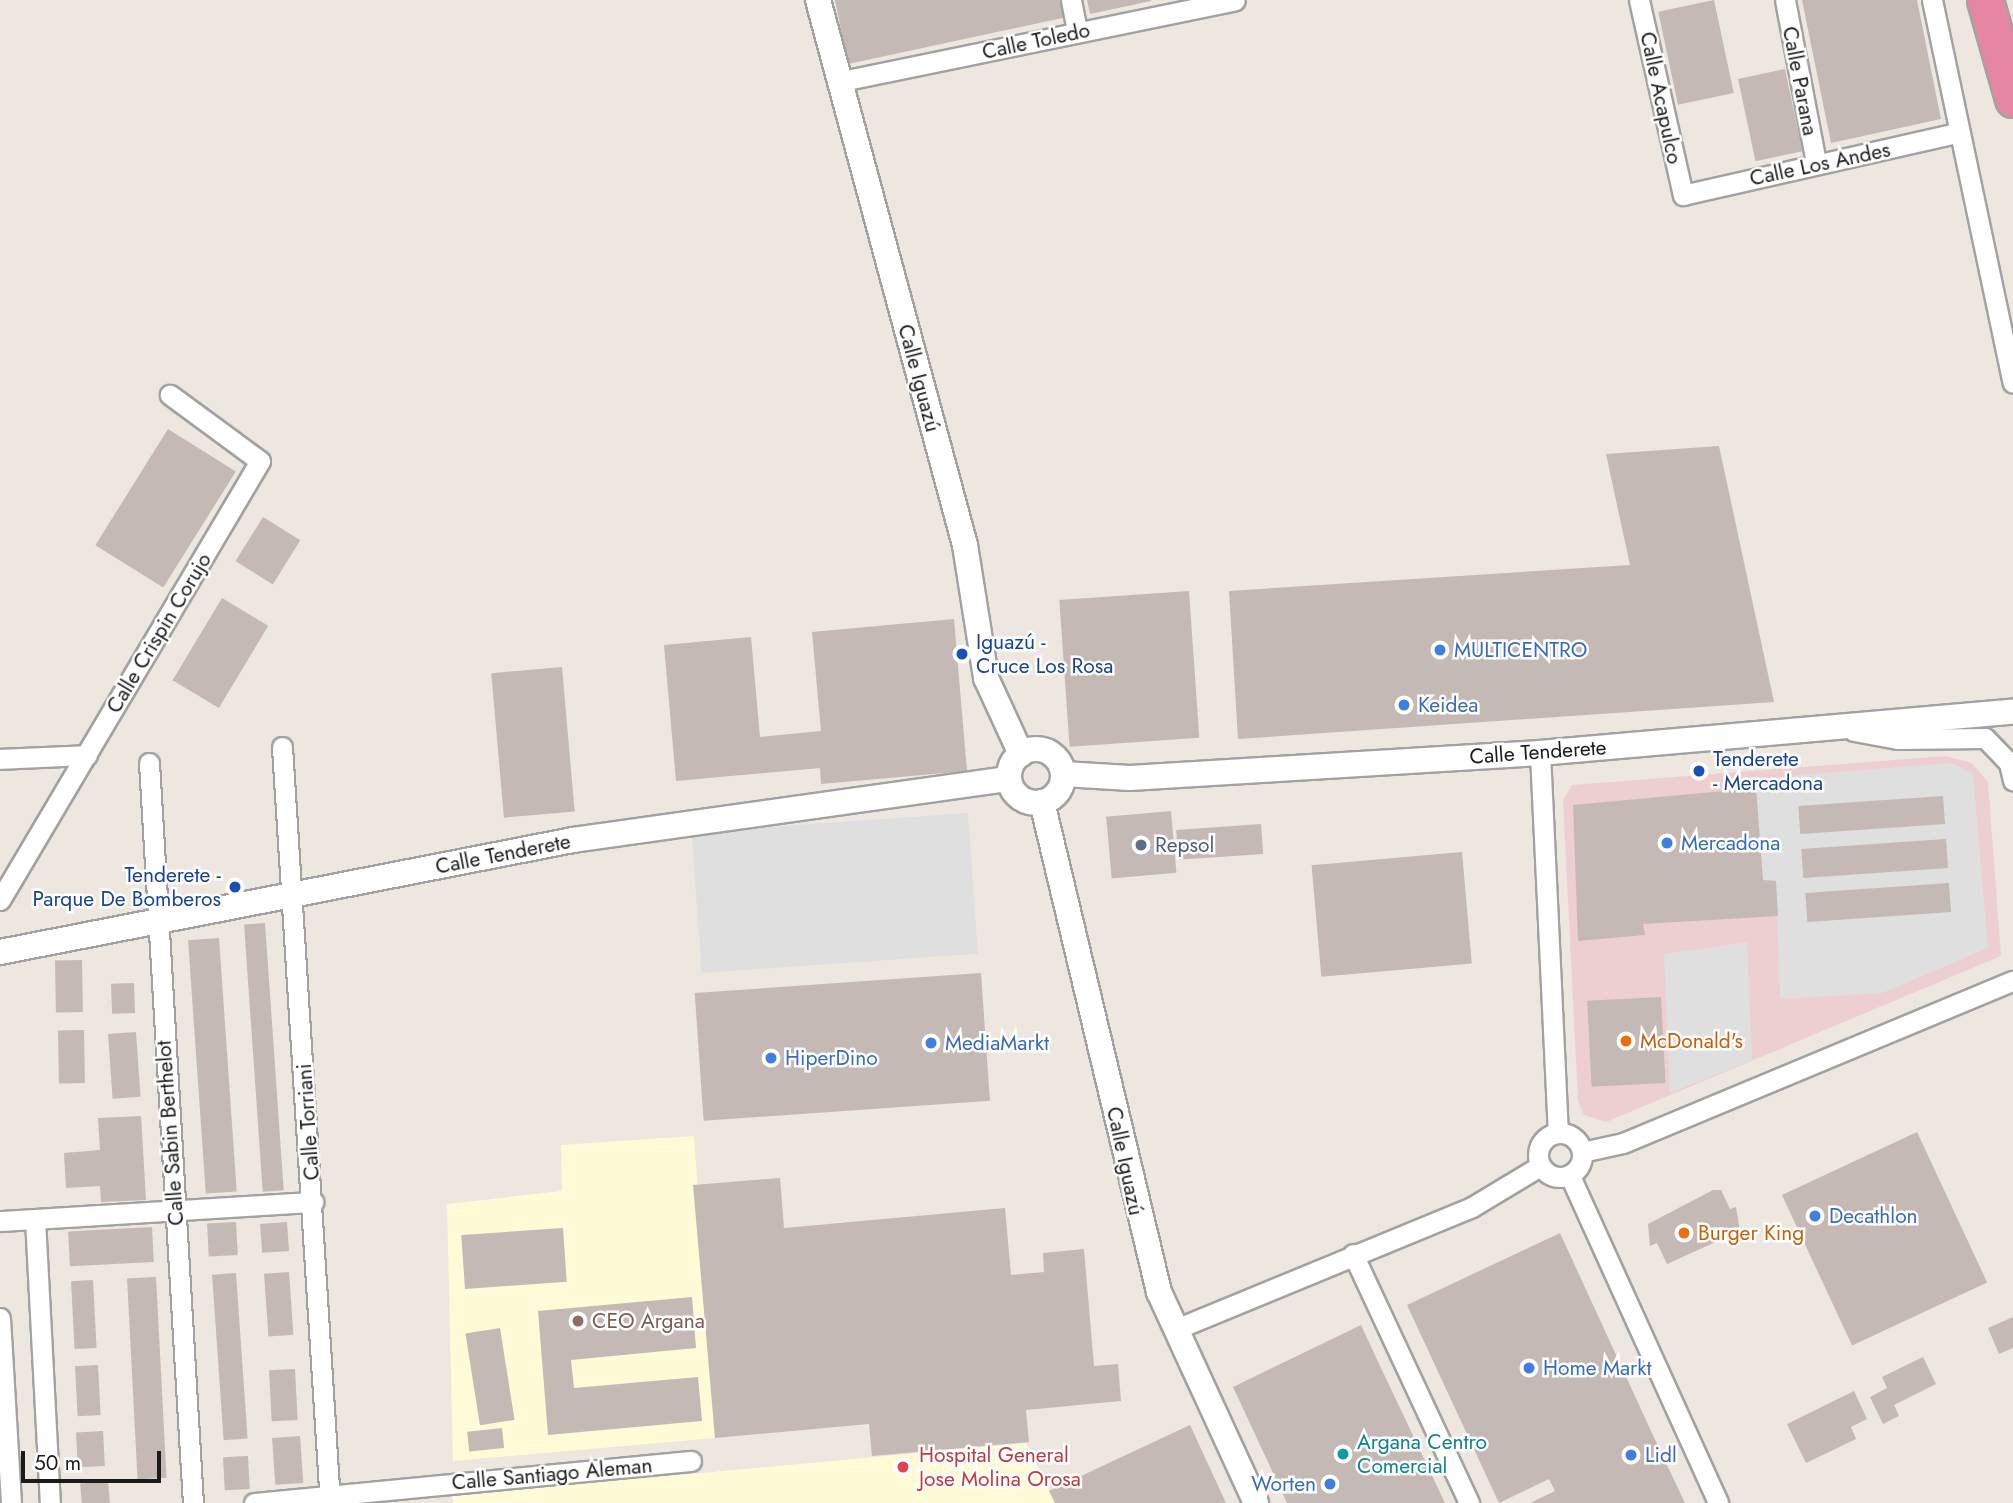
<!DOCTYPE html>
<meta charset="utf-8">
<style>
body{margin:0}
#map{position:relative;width:2013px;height:1503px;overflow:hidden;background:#ede7e0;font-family:Jost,sans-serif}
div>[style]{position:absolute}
.commercial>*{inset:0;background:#eecfd1}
.education>*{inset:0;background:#fffbd7}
.parking>*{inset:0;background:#dfdfdf;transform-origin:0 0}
.building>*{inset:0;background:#c4b9b4;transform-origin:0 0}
.roads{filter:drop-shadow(2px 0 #a2a2a2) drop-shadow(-2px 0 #a2a2a2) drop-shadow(0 2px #a2a2a2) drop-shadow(0 -2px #a2a2a2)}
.minor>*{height:19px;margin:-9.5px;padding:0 9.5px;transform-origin:9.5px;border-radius:9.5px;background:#fff}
.minor>.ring{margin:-9.5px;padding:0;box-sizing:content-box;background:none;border:19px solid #fff;border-radius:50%}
.tertiary>*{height:24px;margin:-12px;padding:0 12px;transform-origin:12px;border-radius:12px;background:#fff}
.tertiary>.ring{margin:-12px;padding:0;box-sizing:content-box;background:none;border:24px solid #fff;border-radius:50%}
.motorway>*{height:35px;margin:-17.5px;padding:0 17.5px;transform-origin:17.5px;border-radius:17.5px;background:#e587a2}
.dots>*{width:19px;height:19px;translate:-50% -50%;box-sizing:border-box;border:4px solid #fff;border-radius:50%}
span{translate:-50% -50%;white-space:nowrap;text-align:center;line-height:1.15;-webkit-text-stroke:5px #fff;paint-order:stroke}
.street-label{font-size:21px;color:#1b1b1b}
.transit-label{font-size:21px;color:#164399}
.left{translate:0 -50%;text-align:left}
.right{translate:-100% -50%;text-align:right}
.shop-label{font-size:21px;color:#366cbe}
.service-label{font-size:21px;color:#4e5e75}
.food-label{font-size:21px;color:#c56008}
.education-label{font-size:21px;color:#785e54}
.culture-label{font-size:21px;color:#0d838f}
.health-label{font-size:21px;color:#be3a42}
.scale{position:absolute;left:21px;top:1451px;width:140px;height:32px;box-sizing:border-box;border:4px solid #1b1b1b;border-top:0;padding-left:9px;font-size:21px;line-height:24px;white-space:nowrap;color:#1b1b1b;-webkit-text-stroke:5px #fff;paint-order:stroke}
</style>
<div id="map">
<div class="commercial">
<i style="clip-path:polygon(1946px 756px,1972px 763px,1988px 782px,2001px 956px,1606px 1122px,1584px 1115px,1578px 1100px,1563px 800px,1572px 785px)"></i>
</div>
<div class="education">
<i style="clip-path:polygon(694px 1136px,715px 1438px,453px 1461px,447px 1204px,562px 1191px,561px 1145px)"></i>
<i style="clip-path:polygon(1026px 1443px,1055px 1503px,453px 1503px,452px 1496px)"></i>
</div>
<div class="parking">
<i style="clip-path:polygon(1952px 763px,1973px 774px,1988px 948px,1882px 993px,1780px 999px,1776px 881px,1763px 880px,1756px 788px,1776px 777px)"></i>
<i style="left:968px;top:813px;width:141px;height:277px;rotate:86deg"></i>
<i style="clip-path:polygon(1747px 942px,1752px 1060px,1670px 1093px,1664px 954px)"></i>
</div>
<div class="building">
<i style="clip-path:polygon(835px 0,1064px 0,1067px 17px,848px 64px)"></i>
<i style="clip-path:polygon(1087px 0,1151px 0,1151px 1px,1090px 14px)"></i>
<i style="left:1714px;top:0;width:95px;height:57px;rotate:78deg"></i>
<i style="clip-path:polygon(1802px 0,1917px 0,1941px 119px,1831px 143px)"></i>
<i style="left:1785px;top:69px;width:84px;height:48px;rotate:78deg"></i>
<i style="left:168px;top:429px;width:80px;height:137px;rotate:32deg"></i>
<i style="clip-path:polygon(1719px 446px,1774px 702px,1238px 739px,1229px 591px,1630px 565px,1606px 454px)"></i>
<i style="left:263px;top:517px;width:44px;height:52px;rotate:32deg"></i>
<i style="left:1189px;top:591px;width:147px;height:130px;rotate:86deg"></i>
<i style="left:222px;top:598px;width:54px;height:96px;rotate:31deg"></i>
<i style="clip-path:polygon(954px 619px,967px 771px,821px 784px,820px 768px,676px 781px,664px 645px,751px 637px,760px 737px,821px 731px,812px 632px)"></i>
<i style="left:562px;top:667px;width:145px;height:71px;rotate:85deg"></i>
<i style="clip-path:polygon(1756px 788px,1763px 880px,1776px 881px,1778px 916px,1643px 924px,1645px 935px,1578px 941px,1573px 805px)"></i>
<i style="left:1943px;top:796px;width:28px;height:145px;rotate:86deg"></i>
<i style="left:1171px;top:811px;width:62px;height:65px;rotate:85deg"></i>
<i style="left:1261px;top:824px;width:30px;height:85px;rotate:86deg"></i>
<i style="left:1946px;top:839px;width:29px;height:145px;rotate:86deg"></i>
<i style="left:1462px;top:852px;width:112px;height:151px;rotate:85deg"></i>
<i style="left:1949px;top:883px;width:29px;height:144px;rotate:86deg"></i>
<i style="left:265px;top:923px;width:268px;height:21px;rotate:86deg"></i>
<i style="left:219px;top:938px;width:254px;height:31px;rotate:86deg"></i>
<i style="left:82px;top:960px;width:52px;height:27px;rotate:89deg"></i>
<i style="left:981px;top:973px;width:128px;height:287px;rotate:86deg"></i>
<i style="left:134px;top:983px;width:30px;height:23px;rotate:88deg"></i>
<i style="left:1661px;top:997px;width:86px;height:74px;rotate:87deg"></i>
<i style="left:84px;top:1030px;width:53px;height:26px;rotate:89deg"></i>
<i style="left:136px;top:1032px;width:65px;height:28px;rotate:86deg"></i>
<i style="clip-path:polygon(141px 1116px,146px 1200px,101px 1202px,100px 1186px,66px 1188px,64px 1153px,100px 1150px,98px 1118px)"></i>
<i style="left:1917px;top:1132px;width:166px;height:149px;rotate:65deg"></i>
<i style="clip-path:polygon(780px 1178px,784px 1228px,1005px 1208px,1011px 1275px,1044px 1272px,1043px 1253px,1084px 1249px,1094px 1366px,1118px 1364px,1121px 1401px,1026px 1410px,1029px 1442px,872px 1456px,869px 1424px,715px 1438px,693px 1185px)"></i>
<i style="clip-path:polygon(1713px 1190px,1721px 1190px,1730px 1209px,1736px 1207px,1740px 1231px,1667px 1264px,1657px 1243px,1650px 1246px,1648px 1224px)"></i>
<i style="left:236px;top:1222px;width:33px;height:29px;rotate:87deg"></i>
<i style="left:287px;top:1222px;width:29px;height:27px;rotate:86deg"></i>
<i style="left:152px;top:1227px;width:35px;height:84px;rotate:87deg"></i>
<i style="left:563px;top:1228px;width:54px;height:102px;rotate:86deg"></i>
<i style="clip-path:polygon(1560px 1233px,1651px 1431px,1685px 1503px,1530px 1503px,1555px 1491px,1549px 1479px,1499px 1503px,1407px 1305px)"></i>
<i style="left:289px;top:1272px;width:63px;height:25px;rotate:86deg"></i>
<i style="left:236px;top:1273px;width:166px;height:24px;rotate:86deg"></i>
<i style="left:156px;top:1277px;width:201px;height:29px;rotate:87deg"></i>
<i style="left:93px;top:1280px;width:68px;height:22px;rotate:87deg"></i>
<i style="clip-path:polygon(692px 1297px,696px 1348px,571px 1360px,574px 1388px,698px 1377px,702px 1421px,548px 1435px,538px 1311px)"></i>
<i style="clip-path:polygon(2013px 1317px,2013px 1348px,1999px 1354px,1988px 1328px)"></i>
<i style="clip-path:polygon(1361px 1325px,1373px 1351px,1445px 1503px,1287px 1503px,1233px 1387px)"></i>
<i style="left:500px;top:1328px;width:93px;height:35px;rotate:81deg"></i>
<i style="clip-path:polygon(1923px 1357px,1936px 1384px,1894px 1405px,1899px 1416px,1883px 1424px,1870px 1397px,1887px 1388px,1882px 1377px)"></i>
<i style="left:98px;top:1365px;width:50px;height:23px;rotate:87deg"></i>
<i style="left:295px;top:1369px;width:51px;height:26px;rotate:87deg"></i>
<i style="clip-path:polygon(1854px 1391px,1867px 1419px,1851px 1427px,1856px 1439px,1806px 1463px,1787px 1424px)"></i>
<i style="clip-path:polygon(1190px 1425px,1226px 1503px,1055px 1503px,1049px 1491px)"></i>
<i style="left:502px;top:1428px;width:20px;height:35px;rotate:84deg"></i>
<i style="left:103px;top:1431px;width:35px;height:27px;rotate:87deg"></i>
<i style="left:300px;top:1436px;width:47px;height:28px;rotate:86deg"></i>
<i style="left:248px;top:1456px;width:33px;height:25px;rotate:87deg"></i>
<i style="left:108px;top:1481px;width:22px;height:28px;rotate:85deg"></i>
</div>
<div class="roads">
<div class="minor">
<i style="left:1071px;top:0;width:33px;rotate:79deg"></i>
<i style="left:1639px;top:0;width:200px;rotate:77.3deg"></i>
<i style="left:1683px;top:195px;width:281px;rotate:-12.8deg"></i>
<i style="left:1785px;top:0;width:166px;rotate:79.2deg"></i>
<i style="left:1932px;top:0;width:391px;rotate:78.1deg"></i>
<i style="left:837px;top:82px;width:406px;rotate:-11.6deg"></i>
<i style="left:1854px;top:731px;width:44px;rotate:10.5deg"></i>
<i style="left:1897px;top:739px;width:88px;rotate:-0.7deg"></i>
<i style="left:1985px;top:738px;width:35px;rotate:46deg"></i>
<i style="left:2009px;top:763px;width:18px;rotate:77deg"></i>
<i style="left:282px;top:747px;width:758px;rotate:86.37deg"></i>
<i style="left:1540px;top:753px;width:380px;rotate:87.3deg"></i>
<i style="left:0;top:759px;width:87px;rotate:-2.6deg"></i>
<i style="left:149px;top:763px;width:741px;rotate:86.6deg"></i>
<i style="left:0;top:900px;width:510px;rotate:-59.36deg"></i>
<i style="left:260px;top:461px;width:112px;rotate:-143.7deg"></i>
<i class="ring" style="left:1538px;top:1133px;width:25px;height:25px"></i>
<i style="left:1582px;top:1152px;width:42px;rotate:-12.4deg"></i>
<i style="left:1623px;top:1143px;width:422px;rotate:-22.6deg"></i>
<i style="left:1570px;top:1176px;width:359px;rotate:65.6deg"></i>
<i style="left:35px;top:1219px;width:284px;rotate:87deg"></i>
<i style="left:0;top:1221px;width:314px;rotate:-3.5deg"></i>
<i style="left:1353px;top:1254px;width:275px;rotate:65deg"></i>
<i style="left:0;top:1318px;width:185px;rotate:86.6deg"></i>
<i style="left:1176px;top:1329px;width:320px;rotate:-22.4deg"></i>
<i style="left:1472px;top:1207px;width:79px;rotate:-31.1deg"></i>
<i style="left:254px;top:1503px;width:439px;rotate:-5.5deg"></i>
</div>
<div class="tertiary">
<i style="left:818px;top:0;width:564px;rotate:74.91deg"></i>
<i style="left:965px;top:545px;width:135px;rotate:81deg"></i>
<i style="left:986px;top:678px;width:84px;rotate:65.3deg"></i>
<i class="ring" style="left:1009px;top:749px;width:30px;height:30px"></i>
<i style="left:1063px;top:774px;width:67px;rotate:3.4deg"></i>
<i style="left:1130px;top:778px;width:411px;rotate:-3.5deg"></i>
<i style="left:1540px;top:753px;width:475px;rotate:-5deg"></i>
<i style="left:1042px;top:802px;width:504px;rotate:76.57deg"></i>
<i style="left:1159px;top:1292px;width:232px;rotate:65.3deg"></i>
<i style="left:0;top:952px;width:584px;rotate:-11.06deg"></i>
<i style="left:573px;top:840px;width:440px;rotate:-8deg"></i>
</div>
<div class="motorway">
<i style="left:1985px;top:0;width:103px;rotate:74.2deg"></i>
</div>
</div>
<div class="dots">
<i style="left:1440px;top:650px;background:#3f7fe0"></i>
<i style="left:962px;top:654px;background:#1a4fb4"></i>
<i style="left:1404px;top:705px;background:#3f7fe0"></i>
<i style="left:1699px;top:771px;background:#1a4fb4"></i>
<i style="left:1667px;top:843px;background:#3f7fe0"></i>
<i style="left:1141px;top:845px;background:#5c6f8a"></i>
<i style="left:235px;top:887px;background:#1a4fb4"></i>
<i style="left:1626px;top:1041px;background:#e8710a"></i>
<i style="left:931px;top:1043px;background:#3f7fe0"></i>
<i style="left:771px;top:1058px;background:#3f7fe0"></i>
<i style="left:1815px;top:1216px;background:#3f7fe0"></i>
<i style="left:1684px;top:1233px;background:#e8710a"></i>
<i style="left:578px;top:1321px;background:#8d6e63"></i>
<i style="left:1529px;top:1368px;background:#3f7fe0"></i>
<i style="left:1343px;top:1454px;background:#0f9aa8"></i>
<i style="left:1631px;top:1455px;background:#3f7fe0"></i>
<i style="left:903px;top:1467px;background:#e0444e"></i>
<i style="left:1330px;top:1484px;background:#3f7fe0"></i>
</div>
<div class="street-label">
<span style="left:1036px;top:41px;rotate:-12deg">Calle Toledo</span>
<span style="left:1800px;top:81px;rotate:79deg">Calle Parana</span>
<span style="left:1661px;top:98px;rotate:78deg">Calle Acapulco</span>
<span style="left:1820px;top:164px;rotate:-12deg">Calle Los Andes</span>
<span style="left:919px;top:378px;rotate:75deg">Calle Iguazú</span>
<span style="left:159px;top:633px;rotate:-59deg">Calle Crispin Corujo</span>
<span style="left:1538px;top:752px;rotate:-4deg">Calle Tenderete</span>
<span style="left:503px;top:854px;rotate:-11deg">Calle Tenderete</span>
<span style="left:308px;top:1122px;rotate:-94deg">Calle Torriani</span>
<span style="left:170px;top:1133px;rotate:-94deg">Calle Sabin Berthelot</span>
<span style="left:1125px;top:1161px;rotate:78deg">Calle Iguazú</span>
<span style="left:552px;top:1474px;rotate:-5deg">Calle Santiago Aleman</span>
</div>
<div class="transit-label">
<span class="left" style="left:976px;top:654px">Iguazú -<br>Cruce Los Rosa</span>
<span class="left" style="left:1713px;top:771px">Tenderete<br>- Mercadona</span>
<span class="right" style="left:221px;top:887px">Tenderete -<br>Parque De Bomberos</span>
</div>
<div class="shop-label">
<span class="left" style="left:1454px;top:650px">MULTICENTRO</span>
<span class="left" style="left:1418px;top:705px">Keidea</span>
<span class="left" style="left:1681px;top:843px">Mercadona</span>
<span class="left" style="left:945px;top:1043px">MediaMarkt</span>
<span class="left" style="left:785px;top:1058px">HiperDino</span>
<span class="left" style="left:1829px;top:1216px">Decathlon</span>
<span class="left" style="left:1543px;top:1368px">Home Markt</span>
<span class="left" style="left:1645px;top:1455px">Lidl</span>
<span class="right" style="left:1316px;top:1484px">Worten</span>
</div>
<div class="service-label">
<span class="left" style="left:1155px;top:845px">Repsol</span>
</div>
<div class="food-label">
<span class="left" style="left:1640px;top:1041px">McDonald's</span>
<span class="left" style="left:1698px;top:1233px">Burger King</span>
</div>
<div class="education-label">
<span class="left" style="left:592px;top:1321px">CEO Argana</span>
</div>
<div class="culture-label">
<span class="left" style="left:1357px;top:1454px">Argana Centro<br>Comercial</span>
</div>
<div class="health-label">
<span class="left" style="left:919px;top:1467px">Hospital General<br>Jose Molina Orosa</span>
</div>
<div class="scale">50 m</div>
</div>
